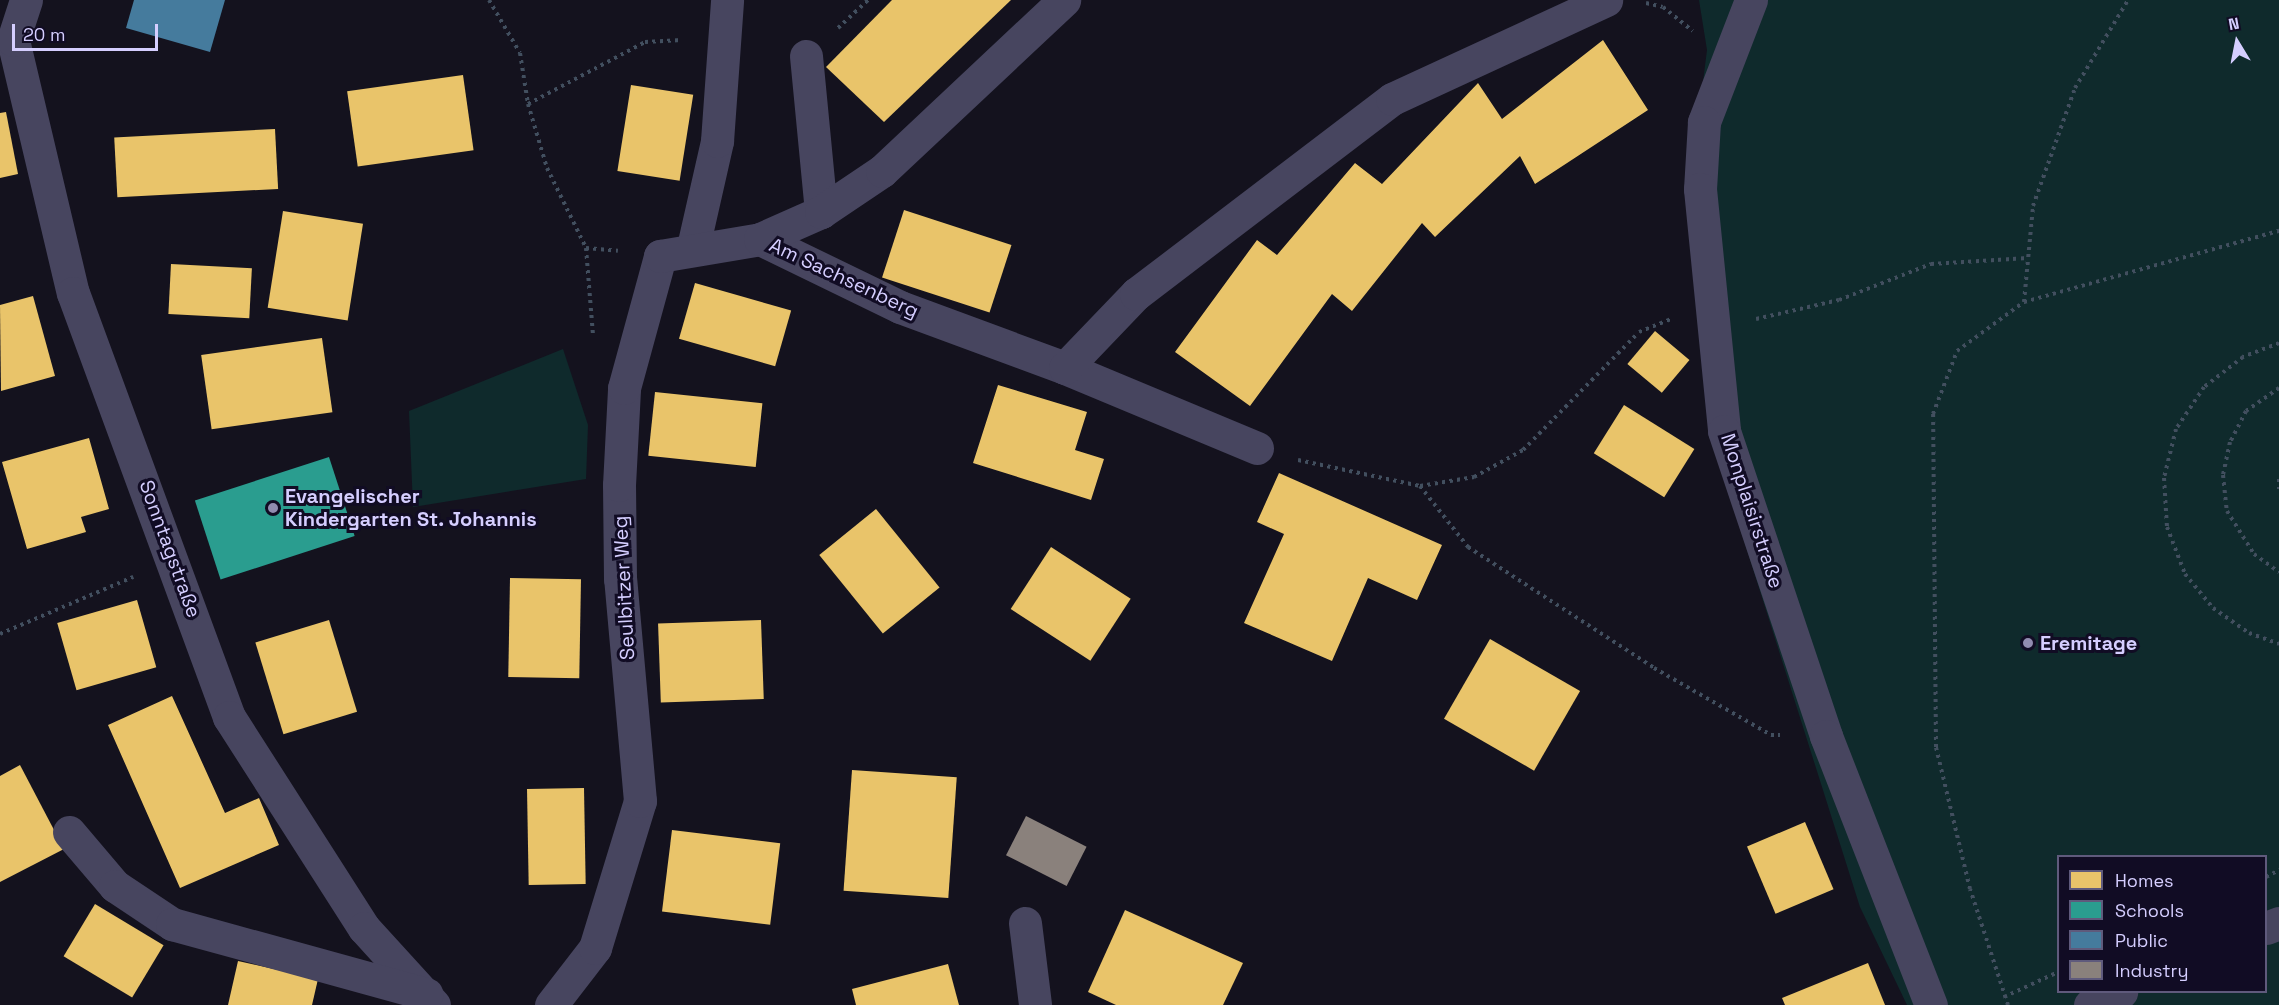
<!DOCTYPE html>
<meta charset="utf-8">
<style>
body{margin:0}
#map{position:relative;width:2279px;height:1005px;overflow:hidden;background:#14121e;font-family:"Space Grotesk",sans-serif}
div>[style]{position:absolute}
.green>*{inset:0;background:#0f2a2c}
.homes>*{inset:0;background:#e9c46a;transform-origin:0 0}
.schools>*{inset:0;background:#2a9d8f;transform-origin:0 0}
.public>*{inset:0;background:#457b9d}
.industry>*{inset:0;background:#8a817c;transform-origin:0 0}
.path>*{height:4px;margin-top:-2px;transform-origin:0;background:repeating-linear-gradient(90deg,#424f5f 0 3px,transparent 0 7.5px)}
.minor>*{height:33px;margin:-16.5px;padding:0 16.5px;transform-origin:16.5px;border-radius:16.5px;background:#47455f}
.dots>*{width:16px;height:16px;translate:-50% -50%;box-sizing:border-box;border:3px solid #110c24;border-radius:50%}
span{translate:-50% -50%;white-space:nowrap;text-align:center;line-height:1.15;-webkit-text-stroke:6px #110c24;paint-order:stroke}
.street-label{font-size:20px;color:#d5ceff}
.poi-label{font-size:20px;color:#d5ceff;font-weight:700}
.left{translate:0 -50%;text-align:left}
.legend{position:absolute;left:2057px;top:855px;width:210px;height:138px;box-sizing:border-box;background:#110c24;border:2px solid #5f5a7c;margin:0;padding:8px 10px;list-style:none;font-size:18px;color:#d5ceff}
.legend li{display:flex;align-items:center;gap:12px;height:30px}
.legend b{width:30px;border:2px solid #5f5a7c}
.north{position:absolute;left:2207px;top:12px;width:60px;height:60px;-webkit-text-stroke:4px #110c24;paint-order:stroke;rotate:350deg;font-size:16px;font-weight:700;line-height:24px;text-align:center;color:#d5ceff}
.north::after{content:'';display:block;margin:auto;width:21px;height:27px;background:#d5ceff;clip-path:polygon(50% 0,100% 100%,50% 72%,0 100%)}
.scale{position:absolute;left:12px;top:24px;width:146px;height:27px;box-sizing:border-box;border:3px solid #d5ceff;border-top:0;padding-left:8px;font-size:18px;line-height:21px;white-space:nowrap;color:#d5ceff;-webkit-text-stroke:4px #110c24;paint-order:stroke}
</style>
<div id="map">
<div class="green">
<i style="clip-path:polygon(evenodd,1699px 0,2279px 0,2279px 1005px,1907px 1005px,1860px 907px,1709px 430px,1688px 201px,1707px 50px,1699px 0,2058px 856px,2266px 856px,2266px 992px,2058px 992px,2058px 856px)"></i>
<i style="clip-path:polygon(563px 349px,588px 425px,586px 479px,413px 507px,409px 411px)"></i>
</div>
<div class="homes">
<i style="clip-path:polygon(892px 0,1011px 0,884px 122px,826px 67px)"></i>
<i style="clip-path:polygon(1603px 40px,1648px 110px,1535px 184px,1520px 156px,1435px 237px,1422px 223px,1352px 311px,1332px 294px,1250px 406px,1175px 352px,1257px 240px,1277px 255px,1355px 163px,1382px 184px,1478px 83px,1502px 119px)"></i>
<i style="left:463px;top:75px;width:76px;height:117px;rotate:82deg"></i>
<i style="left:631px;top:85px;width:63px;height:87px;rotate:9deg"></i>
<i style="clip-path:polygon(6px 112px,18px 174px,0 178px,0 113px)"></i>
<i style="left:275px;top:129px;width:60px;height:161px;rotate:87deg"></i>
<i style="left:904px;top:210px;width:113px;height:71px;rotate:18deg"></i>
<i style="left:283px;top:211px;width:81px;height:98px;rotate:9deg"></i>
<i style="left:171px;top:264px;width:81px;height:50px;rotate:3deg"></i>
<i style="left:695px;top:283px;width:100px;height:58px;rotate:16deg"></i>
<i style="clip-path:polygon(33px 296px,55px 376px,1px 391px,0 305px)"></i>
<i style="left:1655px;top:331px;width:45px;height:43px;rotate:40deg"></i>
<i style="left:322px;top:338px;width:75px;height:122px;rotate:82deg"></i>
<i style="clip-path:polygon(998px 385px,1087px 412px,1075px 450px,1104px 459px,1091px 500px,973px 463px)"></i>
<i style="left:655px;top:392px;width:108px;height:64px;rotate:6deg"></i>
<i style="left:1624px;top:405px;width:83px;height:57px;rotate:32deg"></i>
<i style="clip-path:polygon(89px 438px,109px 509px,81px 517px,86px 532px,27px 549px,2px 462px)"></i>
<i style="clip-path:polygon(1279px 473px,1442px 545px,1417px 600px,1368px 578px,1332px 661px,1244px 623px,1284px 534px,1257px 522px)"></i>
<i style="left:876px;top:509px;width:101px;height:73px;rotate:51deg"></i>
<i style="left:1051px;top:547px;width:95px;height:74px;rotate:33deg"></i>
<i style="left:510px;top:578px;width:71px;height:99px;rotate:1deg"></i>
<i style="left:137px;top:600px;width:70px;height:83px;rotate:74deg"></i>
<i style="left:329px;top:620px;width:96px;height:77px;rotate:73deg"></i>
<i style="left:761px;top:620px;width:79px;height:103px;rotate:88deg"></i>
<i style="left:1490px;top:639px;width:104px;height:92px;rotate:30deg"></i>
<i style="clip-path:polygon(172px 696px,225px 813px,259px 798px,279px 845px,180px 888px,108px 725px)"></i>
<i style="clip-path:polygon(20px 765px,64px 849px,0 882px,0 776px)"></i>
<i style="left:852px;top:770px;width:105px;height:121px;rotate:4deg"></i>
<i style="left:584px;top:788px;width:96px;height:57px;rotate:89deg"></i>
<i style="left:1805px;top:822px;width:73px;height:63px;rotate:67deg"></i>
<i style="left:672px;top:830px;width:109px;height:82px;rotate:7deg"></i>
<i style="left:95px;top:904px;width:80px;height:61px;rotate:31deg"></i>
<i style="clip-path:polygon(1125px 910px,1243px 963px,1223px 1005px,1116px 1005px,1088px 992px)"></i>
<i style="clip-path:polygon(238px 961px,318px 979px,312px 1005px,228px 1005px)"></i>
<i style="clip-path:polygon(1868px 963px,1885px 1005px,1785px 1005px,1782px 998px)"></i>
<i style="clip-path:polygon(948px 964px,959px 1005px,856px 1005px,852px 989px)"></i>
</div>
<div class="schools">
<i style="left:329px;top:457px;width:83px;height:141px;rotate:72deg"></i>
</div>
<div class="public">
<i style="clip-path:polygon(134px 0,225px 0,210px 52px,126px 28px)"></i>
</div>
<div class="industry">
<i style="left:1026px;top:816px;width:68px;height:44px;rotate:27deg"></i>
</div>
<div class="path">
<i style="left:489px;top:0;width:61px;rotate:59.7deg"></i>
<i style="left:520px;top:53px;width:52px;rotate:81.1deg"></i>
<i style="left:528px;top:104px;width:67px;rotate:73.5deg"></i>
<i style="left:547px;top:168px;width:89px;rotate:64deg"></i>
<i style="left:586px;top:248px;width:87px;rotate:85.4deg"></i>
<i style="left:1646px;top:3px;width:17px;rotate:13deg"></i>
<i style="left:1663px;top:7px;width:38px;rotate:39deg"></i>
<i style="left:838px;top:28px;width:41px;rotate:-43deg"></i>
<i style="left:528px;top:104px;width:132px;rotate:-27.9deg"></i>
<i style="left:645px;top:42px;width:37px;rotate:-3deg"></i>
<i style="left:586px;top:248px;width:32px;rotate:5deg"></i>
<i style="left:2024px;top:302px;width:96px;rotate:-84.6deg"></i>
<i style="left:2033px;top:206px;width:125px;rotate:-70.4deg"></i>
<i style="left:2075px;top:88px;width:103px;rotate:-58.9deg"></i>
<i style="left:1756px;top:319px;width:85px;rotate:-12.9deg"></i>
<i style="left:1839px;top:300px;width:99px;rotate:-21.4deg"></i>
<i style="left:1931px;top:264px;width:97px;rotate:-3.5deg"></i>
<i style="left:2279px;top:343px;width:39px;rotate:159deg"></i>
<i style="left:2243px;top:357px;width:49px;rotate:142.4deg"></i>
<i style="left:2204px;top:387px;width:50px;rotate:123.7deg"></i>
<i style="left:2176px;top:429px;width:50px;rotate:103.8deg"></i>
<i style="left:2164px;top:478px;width:49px;rotate:86.5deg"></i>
<i style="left:2167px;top:527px;width:50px;rotate:69deg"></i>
<i style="left:2185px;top:574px;width:44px;rotate:50.5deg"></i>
<i style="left:2213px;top:608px;width:44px;rotate:34.8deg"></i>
<i style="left:2249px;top:633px;width:32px;rotate:20deg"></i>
<i style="left:2279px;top:388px;width:40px;rotate:145.1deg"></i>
<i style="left:2246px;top:411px;width:35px;rotate:117deg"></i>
<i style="left:2230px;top:442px;width:34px;rotate:102deg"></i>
<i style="left:2223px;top:475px;width:36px;rotate:84deg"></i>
<i style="left:2227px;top:511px;width:51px;rotate:57.9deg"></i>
<i style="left:2254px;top:554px;width:31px;rotate:36deg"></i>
<i style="left:1298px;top:460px;width:125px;rotate:12deg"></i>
<i style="left:1420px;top:486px;width:55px;rotate:-9.5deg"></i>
<i style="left:1474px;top:477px;width:56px;rotate:-28.9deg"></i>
<i style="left:1523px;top:450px;width:165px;rotate:-45.5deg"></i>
<i style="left:1639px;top:332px;width:35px;rotate:-22deg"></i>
<i style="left:2279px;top:479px;width:10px;rotate:90deg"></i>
<i style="left:1420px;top:486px;width:78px;rotate:51.8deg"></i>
<i style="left:1468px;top:547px;width:222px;rotate:33deg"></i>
<i style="left:1654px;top:668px;width:135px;rotate:29.8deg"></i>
<i style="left:1771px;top:735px;width:9px"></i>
<i style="left:0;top:634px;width:145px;rotate:-23.2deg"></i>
<i style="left:2266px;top:877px;width:15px;rotate:-28deg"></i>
<i style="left:2004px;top:997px;width:60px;rotate:-24.8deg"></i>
<i style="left:2008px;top:1005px;width:122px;rotate:-108.1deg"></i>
<i style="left:1970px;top:889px;width:146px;rotate:-103.5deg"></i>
<i style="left:1936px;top:747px;width:333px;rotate:-90.5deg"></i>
<i style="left:1933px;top:414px;width:67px;rotate:-69.1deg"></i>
<i style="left:1957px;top:351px;width:83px;rotate:-36.2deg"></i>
<i style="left:2024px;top:302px;width:265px;rotate:-15.6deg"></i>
</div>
<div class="minor">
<i style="left:1751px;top:0;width:131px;rotate:111.1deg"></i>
<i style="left:1704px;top:122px;width:67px;rotate:93.4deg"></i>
<i style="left:1700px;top:189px;width:243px;rotate:84.3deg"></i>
<i style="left:1724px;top:431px;width:322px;rotate:71.5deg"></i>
<i style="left:1826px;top:736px;width:289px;rotate:68.7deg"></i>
<i style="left:13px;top:40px;width:260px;rotate:76.7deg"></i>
<i style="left:73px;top:293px;width:452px;rotate:69.8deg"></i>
<i style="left:229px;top:717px;width:250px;rotate:57.4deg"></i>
<i style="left:364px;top:928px;width:104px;rotate:47.7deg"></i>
<i style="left:13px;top:40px;width:42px;rotate:-72deg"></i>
<i style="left:806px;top:56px;width:157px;rotate:84.5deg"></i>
<i style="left:760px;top:239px;width:156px;rotate:25.9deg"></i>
<i style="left:900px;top:307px;width:176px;rotate:20.3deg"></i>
<i style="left:1065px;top:368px;width:208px;rotate:22.6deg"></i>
<i style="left:693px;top:247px;width:109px;rotate:-77.2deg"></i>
<i style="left:717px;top:141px;width:141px;rotate:-85.9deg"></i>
<i style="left:1065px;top:368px;width:103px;rotate:-46.2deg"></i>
<i style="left:1136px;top:294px;width:322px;rotate:-37.3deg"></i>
<i style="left:1392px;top:99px;width:236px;rotate:-24.8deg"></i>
<i style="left:69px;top:832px;width:71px;rotate:49.6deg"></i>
<i style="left:115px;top:886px;width:69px;rotate:33.7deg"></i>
<i style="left:172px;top:924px;width:264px;rotate:15.4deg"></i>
<i style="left:1025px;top:923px;width:83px;rotate:83deg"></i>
<i style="left:2266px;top:928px;width:14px;rotate:-21deg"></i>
<i style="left:551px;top:1005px;width:72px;rotate:-52.3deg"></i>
<i style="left:595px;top:948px;width:154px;rotate:-73deg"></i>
<i style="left:640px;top:801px;width:223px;rotate:-95.1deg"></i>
<i style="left:620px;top:579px;width:94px;rotate:-90.6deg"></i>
<i style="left:619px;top:485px;width:97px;rotate:-87deg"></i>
<i style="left:624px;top:388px;width:137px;rotate:-74.7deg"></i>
<i style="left:660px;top:256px;width:101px;rotate:-9.6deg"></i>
<i style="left:760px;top:239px;width:67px;rotate:-23.9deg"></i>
<i style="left:821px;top:212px;width:73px;rotate:-33.9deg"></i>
<i style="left:882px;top:171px;width:250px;rotate:-43.2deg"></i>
<i style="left:2090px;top:1005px;width:34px;rotate:-23deg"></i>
</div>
<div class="dots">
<i style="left:273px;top:508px;background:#918cb0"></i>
<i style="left:2028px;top:643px;background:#918cb0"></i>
</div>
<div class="street-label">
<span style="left:844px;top:278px;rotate:25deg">Am Sachsenberg</span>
<span style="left:1752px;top:511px;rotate:72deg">Monplaisirstraße</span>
<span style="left:170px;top:549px;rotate:70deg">Sonntagstraße</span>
<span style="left:624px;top:588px;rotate:-93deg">Seulbitzer Weg</span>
</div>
<div class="poi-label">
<span class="left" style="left:285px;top:508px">Evangelischer<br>Kindergarten St. Johannis</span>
<span class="left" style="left:2040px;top:643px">Eremitage</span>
</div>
<ul class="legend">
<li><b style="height:16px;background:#e9c46a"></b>Homes</li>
<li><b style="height:16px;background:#2a9d8f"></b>Schools</li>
<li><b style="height:16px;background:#457b9d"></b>Public</li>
<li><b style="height:16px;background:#8a817c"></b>Industry</li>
</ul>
<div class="north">N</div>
<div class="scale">20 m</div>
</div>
